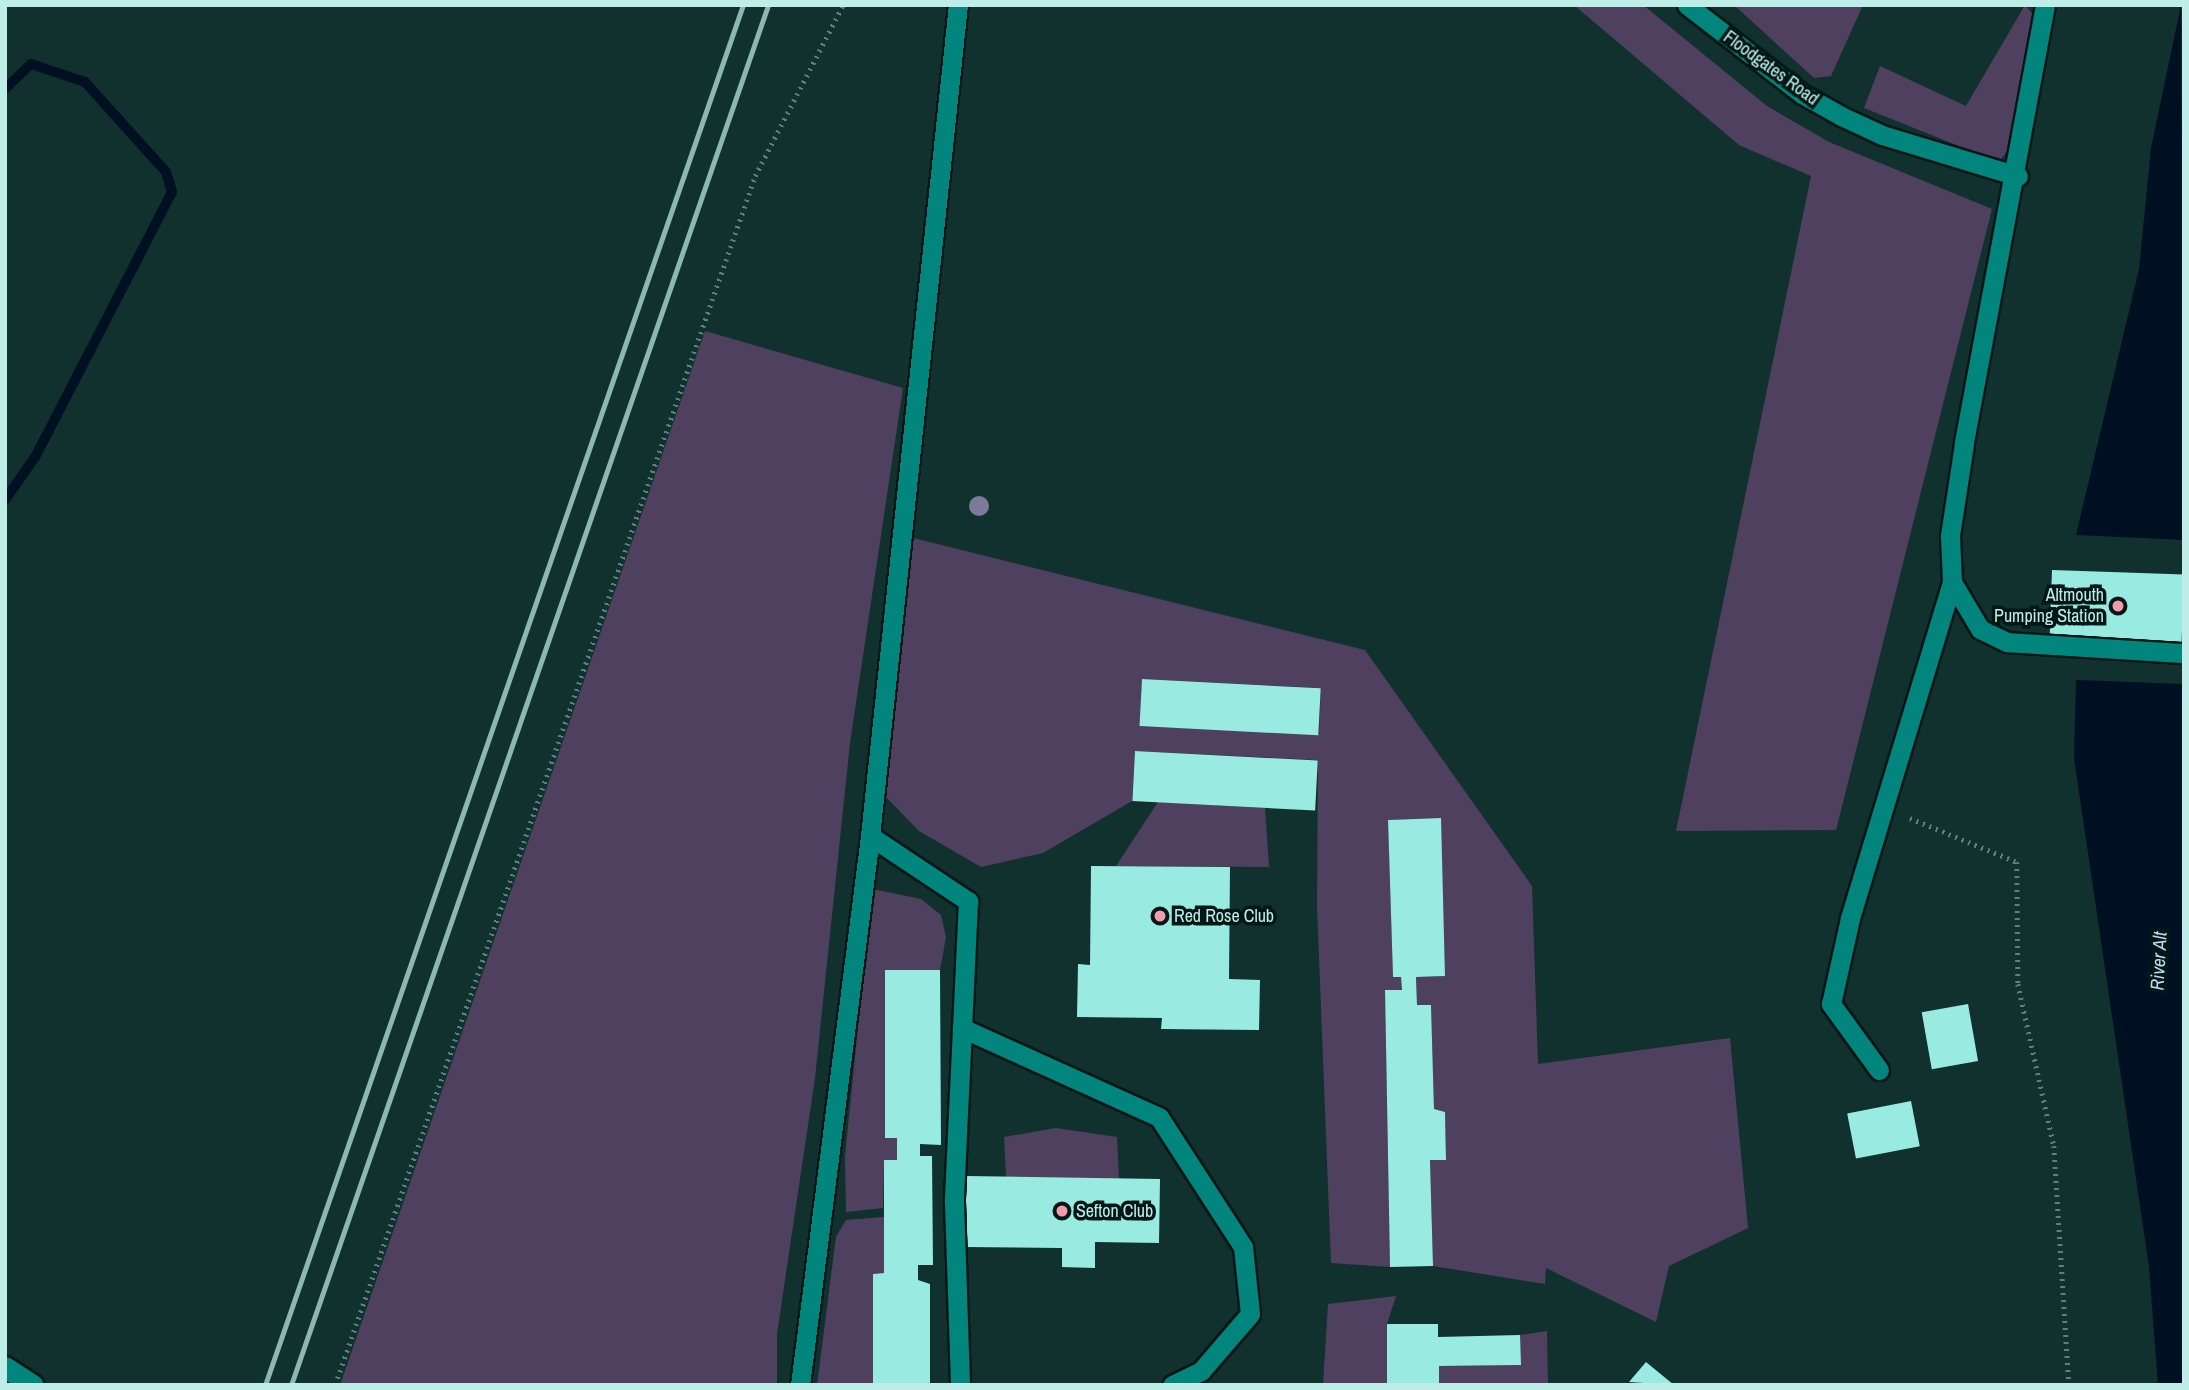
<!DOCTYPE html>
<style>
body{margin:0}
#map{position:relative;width:2189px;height:1390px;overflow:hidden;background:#11312e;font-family:"Archivo Narrow",sans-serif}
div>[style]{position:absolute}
.green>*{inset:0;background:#50405f}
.water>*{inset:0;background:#001023}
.stream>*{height:10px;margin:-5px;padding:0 5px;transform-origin:5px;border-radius:5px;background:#001023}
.building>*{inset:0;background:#99ebe2;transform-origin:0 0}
.path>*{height:4.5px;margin-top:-2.25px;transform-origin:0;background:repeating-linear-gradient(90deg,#5a817c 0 2px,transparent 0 7px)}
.roads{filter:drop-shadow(2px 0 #091615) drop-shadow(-2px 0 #091615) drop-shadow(0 2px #091615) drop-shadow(0 -2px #091615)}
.service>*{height:19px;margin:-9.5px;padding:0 9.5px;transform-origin:9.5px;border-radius:9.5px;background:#02857c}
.minor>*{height:21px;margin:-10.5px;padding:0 10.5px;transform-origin:10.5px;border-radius:10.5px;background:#02857c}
.rail>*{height:5px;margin:-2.5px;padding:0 2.5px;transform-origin:2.5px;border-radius:2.5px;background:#8cb7b2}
.trees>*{width:20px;height:20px;margin:-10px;border-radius:50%;background:#7d7b9b}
.dots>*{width:19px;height:19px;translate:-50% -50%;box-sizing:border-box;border:4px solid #031816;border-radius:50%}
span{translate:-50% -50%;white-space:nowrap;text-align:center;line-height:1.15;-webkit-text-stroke:7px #031816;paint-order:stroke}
.street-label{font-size:18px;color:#bfeee8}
.poi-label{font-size:18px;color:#bfeee8}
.right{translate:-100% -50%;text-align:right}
.left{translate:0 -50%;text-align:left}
.water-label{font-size:19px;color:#c0daf3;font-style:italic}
.frame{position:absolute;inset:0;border:7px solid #bfeee8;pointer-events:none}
</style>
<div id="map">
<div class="green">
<i style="clip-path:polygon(1574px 5px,1643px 5px,1767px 106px,1829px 142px,1992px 209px,1836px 830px,1676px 831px,1811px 176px,1739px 145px)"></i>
<i style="clip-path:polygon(1734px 5px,1863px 5px,1831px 76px,1814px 78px)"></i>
<i style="clip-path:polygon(2025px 5px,2038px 20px,2019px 135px,1999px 162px,1864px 108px,1880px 66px,1966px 106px)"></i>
<i style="clip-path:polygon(705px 331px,903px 388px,850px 743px,815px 1078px,777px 1334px,777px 1385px,340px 1385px)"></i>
<i style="clip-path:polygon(evenodd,913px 538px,1365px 650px,1532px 886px,1538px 1064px,1730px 1038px,1748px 1228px,1669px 1266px,1656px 1322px,1546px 1268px,1545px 1284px,1433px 1266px,1430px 1160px,1446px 1160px,1445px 1112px,1434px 1109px,1431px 1005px,1417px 1005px,1416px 977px,1445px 976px,1440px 818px,1388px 820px,1393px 976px,1401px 977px,1402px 990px,1385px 991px,1390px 1267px,1331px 1263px,1317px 906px,1318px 760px,1135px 751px,1132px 801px,1043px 853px,981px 867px,919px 831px,885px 796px,913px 538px,1142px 679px,1321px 688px,1319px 734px,1140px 726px,1142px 679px)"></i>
<i style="clip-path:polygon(1158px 802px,1265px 808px,1269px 867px,1116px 866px)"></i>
<i style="clip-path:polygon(872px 889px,921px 899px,941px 915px,946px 937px,940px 970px,885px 970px,885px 1138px,897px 1138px,897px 1160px,884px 1160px,883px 1208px,846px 1212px,845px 1156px)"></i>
<i style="clip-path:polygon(1056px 1128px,1117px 1137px,1119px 1179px,1006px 1177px,1004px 1137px)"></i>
<i style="clip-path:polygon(884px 1217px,884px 1273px,873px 1274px,873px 1385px,817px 1385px,836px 1237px,846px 1220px)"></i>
<i style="clip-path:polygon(1396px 1296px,1387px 1324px,1387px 1385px,1323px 1385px,1328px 1304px)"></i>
<i style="clip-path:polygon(1547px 1331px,1548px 1385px,1439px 1385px,1439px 1366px,1520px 1365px,1520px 1335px)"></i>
</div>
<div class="water">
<i style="clip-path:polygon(2181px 5px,2184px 540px,2076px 535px,2139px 269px,2151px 148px)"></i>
<i style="clip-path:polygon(2076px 680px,2184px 684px,2184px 1385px,2158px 1385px,2149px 1267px,2074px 758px)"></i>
</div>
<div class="stream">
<i style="left:5px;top:89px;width:36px;rotate:-44deg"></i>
<i style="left:31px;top:64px;width:57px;rotate:18.4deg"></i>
<i style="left:85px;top:82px;width:121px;rotate:48deg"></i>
<i style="left:166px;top:172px;width:21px;rotate:73deg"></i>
<i style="left:172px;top:192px;width:298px;rotate:117.3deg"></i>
<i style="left:35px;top:457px;width:52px;rotate:124.9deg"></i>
</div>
<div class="building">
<i style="left:2052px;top:570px;width:132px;height:68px;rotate:2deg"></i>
<i style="left:1142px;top:679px;width:179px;height:47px;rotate:3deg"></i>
<i style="left:1135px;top:751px;width:183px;height:50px;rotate:3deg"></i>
<i style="clip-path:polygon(1441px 818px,1445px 976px,1416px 977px,1417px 1005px,1431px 1005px,1434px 1109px,1445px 1112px,1446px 1160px,1430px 1160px,1433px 1266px,1390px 1267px,1385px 990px,1402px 990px,1401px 977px,1393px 977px,1388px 820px)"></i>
<i style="clip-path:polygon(1091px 866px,1230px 867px,1229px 979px,1260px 980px,1259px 1030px,1161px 1029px,1162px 1018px,1077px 1017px,1078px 964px,1090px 965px)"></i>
<i style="clip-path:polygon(885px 970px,940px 970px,941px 1145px,920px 1144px,920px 1156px,932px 1156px,933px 1265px,918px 1265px,918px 1280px,930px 1284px,930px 1385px,873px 1385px,873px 1274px,884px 1273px,884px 1160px,897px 1160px,897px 1138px,885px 1138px)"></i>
<i style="left:1968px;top:1004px;width:58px;height:47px;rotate:80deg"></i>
<i style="left:1911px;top:1101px;width:46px;height:65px;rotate:79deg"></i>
<i style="clip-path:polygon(966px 1176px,1160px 1179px,1159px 1243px,1095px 1242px,1095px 1268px,1062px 1267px,1062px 1248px,965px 1247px)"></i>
<i style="clip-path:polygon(1387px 1324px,1438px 1324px,1438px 1337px,1520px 1335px,1521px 1365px,1439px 1366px,1439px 1385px,1387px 1385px)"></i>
<i style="clip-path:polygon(1646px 1362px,1674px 1385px,1629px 1382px)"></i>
</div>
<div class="path">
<i style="left:1910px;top:818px;width:116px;rotate:22.4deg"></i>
<i style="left:2017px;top:862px;width:122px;rotate:89.5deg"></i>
<i style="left:2018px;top:984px;width:166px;rotate:77.5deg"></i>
<i style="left:2054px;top:1146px;width:239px;rotate:86.4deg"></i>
<i style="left:335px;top:1385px;width:1280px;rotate:-70.84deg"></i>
<i style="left:755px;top:176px;width:192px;rotate:-62.8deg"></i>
</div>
<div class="roads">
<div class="service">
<i style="left:1687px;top:5px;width:145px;rotate:37.7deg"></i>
<i style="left:1802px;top:94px;width:45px;rotate:29.4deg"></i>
<i style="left:1841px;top:116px;width:45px;rotate:24.9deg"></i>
<i style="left:1882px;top:135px;width:142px;rotate:16.8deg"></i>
<i style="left:2045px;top:5px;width:446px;rotate:100.5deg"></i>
<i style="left:1964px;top:444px;width:93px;rotate:98.7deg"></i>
<i style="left:1950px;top:536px;width:46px;rotate:87.5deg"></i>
<i style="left:1952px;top:582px;width:55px;rotate:59.2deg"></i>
<i style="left:1980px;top:629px;width:30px;rotate:26deg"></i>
<i style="left:2007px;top:642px;width:177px;rotate:3.6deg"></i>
<i style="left:870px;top:836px;width:118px;rotate:33.6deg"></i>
<i style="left:968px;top:901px;width:301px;rotate:92.7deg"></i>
<i style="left:954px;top:1202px;width:183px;rotate:88.1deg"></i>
<i style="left:962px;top:1028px;width:216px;rotate:24.3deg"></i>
<i style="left:1159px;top:1117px;width:155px;rotate:57.1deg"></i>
<i style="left:1243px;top:1247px;width:67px;rotate:84deg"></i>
<i style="left:1250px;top:1314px;width:75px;rotate:130.7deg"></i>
<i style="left:1201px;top:1371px;width:32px;rotate:154deg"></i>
<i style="left:1879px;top:1070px;width:82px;rotate:-126deg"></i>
<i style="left:1831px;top:1004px;width:88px;rotate:-77.5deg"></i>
<i style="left:1850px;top:918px;width:351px;rotate:-73.1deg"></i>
<i style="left:800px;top:1385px;width:553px;rotate:-82.73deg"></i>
<i style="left:870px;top:836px;width:836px;rotate:-83.96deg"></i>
</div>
<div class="minor">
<i style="left:5px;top:1367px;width:33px;rotate:33deg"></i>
</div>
</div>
<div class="rail">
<i style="left:265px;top:1385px;width:1460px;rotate:-70.9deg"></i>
<i style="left:291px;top:1385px;width:1460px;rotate:-70.93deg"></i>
</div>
<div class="trees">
<i style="left:979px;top:506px"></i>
</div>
<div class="dots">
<i style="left:2118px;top:606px;background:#f39aab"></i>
<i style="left:1160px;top:916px;background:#f39aab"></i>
<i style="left:1062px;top:1211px;background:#f39aab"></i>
</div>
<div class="street-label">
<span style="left:1771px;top:68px;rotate:36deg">Floodgates Road</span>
</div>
<div class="poi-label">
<span class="right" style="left:2104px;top:606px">Altmouth<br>Pumping Station</span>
<span class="left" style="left:1174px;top:916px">Red Rose Club</span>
<span class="left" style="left:1076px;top:1211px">Sefton Club</span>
</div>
<div class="water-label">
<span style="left:2159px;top:961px;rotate:-87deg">River Alt</span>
</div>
<div class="frame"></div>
</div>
